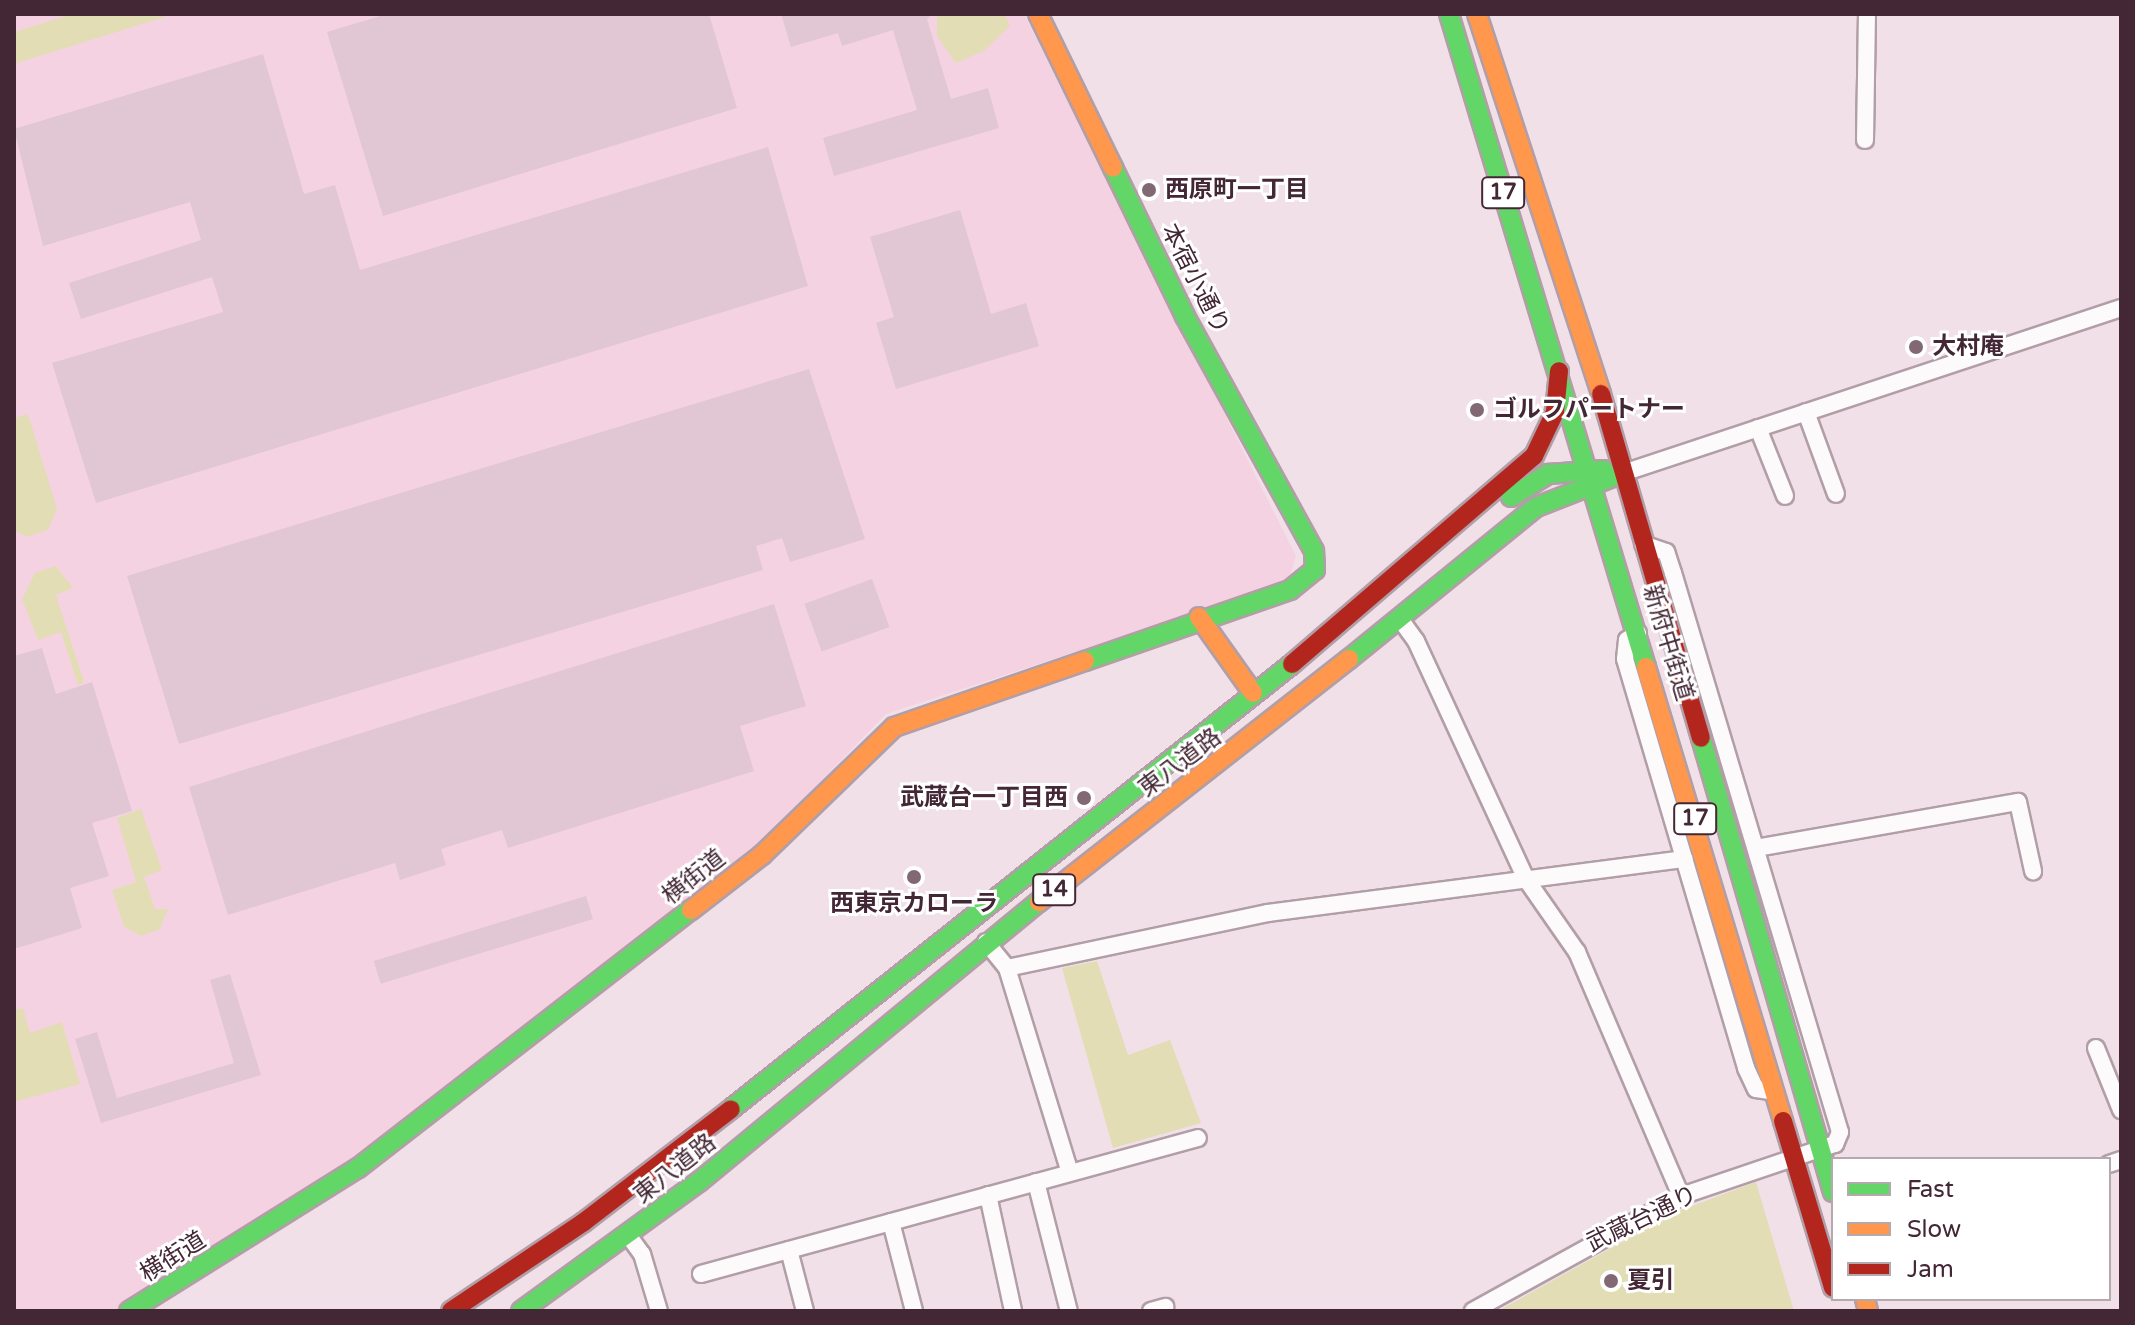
<!DOCTYPE html>
<meta charset="utf-8">
<style>
body{margin:0}
#map{position:relative;width:2135px;height:1325px;overflow:hidden;background:#f1e0e7;font-family:"Varela Round","Noto Sans JP",sans-serif}
div>[style]{position:absolute}
.built>*{inset:0;background:#f5d2e1}
.green>*{inset:0;background:#e3ddb5}
.building>*{inset:0;background:#e0c7d3;transform-origin:0 0}
.roads{filter:drop-shadow(2px 0 #b29ea7) drop-shadow(-2px 0 #b29ea7) drop-shadow(0 2px #b29ea7) drop-shadow(0 -2px #b29ea7)}
.street>*{height:16px;margin:-8px;padding:0 8px;transform-origin:8px;border-radius:8px;background:#fdfafb}
.fast>*{height:18px;margin:-9px;padding:0 9px;transform-origin:9px;border-radius:9px;background:#63d668}
.slow>*{height:18px;margin:-9px;padding:0 9px;transform-origin:9px;border-radius:9px;background:#ff974d}
.jam>*{height:18px;margin:-9px;padding:0 9px;transform-origin:9px;border-radius:9px;background:#b3261e}
.dots>*{width:22px;height:22px;translate:-50% -50%;box-sizing:border-box;border:4px solid #fff;border-radius:50%}
span{translate:-50% -50%;white-space:nowrap;text-align:center;line-height:1.15;-webkit-text-stroke:6px #fff;paint-order:stroke}
.shield-label span{padding:2px 6px;background:#fff;border:2px solid;border-radius:6px;-webkit-text-stroke-width:0}
.shield-label{font-size:22px;color:#442735;font-weight:700}
.poi-label{font-size:24px;color:#442735;font-weight:700}
.left{translate:0 -50%;text-align:left}
.right{translate:-100% -50%;text-align:right}
.street-label{font-size:24px;color:#442735}
.frame{position:absolute;inset:0;border:16px solid #442735;pointer-events:none}
.legend{position:absolute;left:1831px;top:1157px;width:280px;height:144px;box-sizing:border-box;background:#fff;border:2px solid #b4a9ae;margin:0;padding:10px 14px;list-style:none;font-size:24px;color:#442735}
.legend li{display:flex;align-items:center;gap:16px;height:40px}
.legend b{width:40px;border:2px solid #b4a9ae}
</style>
<div id="map">
<div class="built">
<i style="clip-path:polygon(14px 14px,1024px 14px,1296px 556px,1288px 582px,886px 714px,759px 845px,370px 1153px,115px 1311px,14px 1311px)"></i>
</div>
<div class="green">
<i style="clip-path:polygon(73px 14px,174px 14px,14px 64px,14px 32px)"></i>
<i style="clip-path:polygon(937px 14px,1005px 14px,1010px 26px,984px 51px,956px 63px,937px 36px)"></i>
<i style="clip-path:polygon(28px 414px,57px 509px,48px 530px,26px 537px,14px 530px,14px 418px)"></i>
<i style="clip-path:polygon(56px 566px,73px 588px,56px 595px,84px 682px,78px 685px,61px 632px,38px 640px,22px 599px,35px 573px)"></i>
<i style="clip-path:polygon(141px 809px,162px 870px,144px 877px,155px 909px,168px 909px,160px 929px,141px 936px,124px 927px,112px 890px,136px 882px,117px 818px)"></i>
<i style="clip-path:polygon(1097px 961px,1128px 1055px,1170px 1040px,1201px 1123px,1113px 1148px,1062px 968px)"></i>
<i style="clip-path:polygon(23px 1008px,30px 1033px,62px 1022px,80px 1084px,14px 1102px,14px 1010px)"></i>
<i style="clip-path:polygon(1756px 1182px,1794px 1311px,1498px 1311px,1676px 1212px)"></i>
</div>
<div class="building">
<i style="clip-path:polygon(387px 14px,709px 14px,737px 108px,383px 216px,327px 32px)"></i>
<i style="clip-path:polygon(781px 14px,932px 14px,927px 19px,951px 99px,988px 88px,999px 128px,834px 176px,823px 138px,917px 110px,893px 30px,842px 46px,838px 33px,791px 47px)"></i>
<i style="clip-path:polygon(263px 54px,304px 194px,335px 185px,360px 270px,768px 147px,808px 286px,96px 503px,52px 363px,223px 312px,212px 277px,81px 319px,69px 283px,201px 240px,190px 202px,43px 246px,14px 129px)"></i>
<i style="clip-path:polygon(960px 210px,991px 314px,1026px 303px,1039px 346px,896px 389px,876px 323px,894px 317px,870px 237px)"></i>
<i style="clip-path:polygon(809px 369px,865px 539px,790px 562px,782px 538px,756px 546px,763px 570px,179px 744px,127px 576px)"></i>
<i style="left:872px;top:579px;width:51px;height:72px;rotate:70deg"></i>
<i style="clip-path:polygon(774px 604px,806px 706px,740px 726px,754px 771px,508px 848px,502px 830px,441px 849px,446px 865px,400px 880px,395px 863px,228px 915px,189px 787px)"></i>
<i style="clip-path:polygon(42px 648px,56px 694px,92px 682px,132px 811px,92px 823px,109px 876px,70px 888px,82px 928px,14px 949px,14px 656px)"></i>
<i style="left:586px;top:896px;width:24px;height:222px;rotate:73deg"></i>
<i style="clip-path:polygon(230px 974px,261px 1075px,101px 1123px,75px 1039px,97px 1032px,117px 1098px,234px 1063px,210px 980px)"></i>
</div>
<div class="roads">
<div class="street">
<i style="left:1865px;top:140px;width:126px;rotate:-89.1deg"></i>
<i style="left:1806px;top:412px;width:87px;rotate:69.9deg"></i>
<i style="left:1758px;top:428px;width:73px;rotate:68.3deg"></i>
<i style="left:1623px;top:473px;width:525px;rotate:-18.33deg"></i>
<i style="left:1400px;top:619px;width:27px;rotate:54deg"></i>
<i style="left:1416px;top:641px;width:262px;rotate:65.2deg"></i>
<i style="left:1526px;top:879px;width:89px;rotate:55.1deg"></i>
<i style="left:1577px;top:952px;width:265px;rotate:66.9deg"></i>
<i style="left:1638px;top:633px;width:13px;rotate:148deg"></i>
<i style="left:1627px;top:640px;width:19px;rotate:96deg"></i>
<i style="left:1625px;top:659px;width:427px;rotate:73.5deg"></i>
<i style="left:1746px;top:1068px;width:23px;rotate:65deg"></i>
<i style="left:1756px;top:1089px;width:19px;rotate:9deg"></i>
<i style="left:1756px;top:848px;width:266px;rotate:-10deg"></i>
<i style="left:2018px;top:802px;width:71px;rotate:77.7deg"></i>
<i style="left:986px;top:942px;width:33px;rotate:51deg"></i>
<i style="left:1007px;top:968px;width:267px;rotate:-11.9deg"></i>
<i style="left:1268px;top:913px;width:420px;rotate:-7.4deg"></i>
<i style="left:1007px;top:968px;width:214px;rotate:72.9deg"></i>
<i style="left:2096px;top:1048px;width:67px;rotate:68deg"></i>
<i style="left:2109px;top:1164px;width:13px;rotate:-18deg"></i>
<i style="left:1036px;top:1182px;width:133px;rotate:75.7deg"></i>
<i style="left:988px;top:1195px;width:119px;rotate:77.8deg"></i>
<i style="left:891px;top:1222px;width:92px;rotate:75.5deg"></i>
<i style="left:628px;top:1235px;width:24px;rotate:54deg"></i>
<i style="left:642px;top:1254px;width:59px;rotate:73.4deg"></i>
<i style="left:789px;top:1250px;width:63px;rotate:75.3deg"></i>
<i style="left:701px;top:1274px;width:515px;rotate:-15.3deg"></i>
<i style="left:1151px;top:1311px;width:15px;rotate:-16deg"></i>
<i style="left:1473px;top:1311px;width:238px;rotate:-28.9deg"></i>
<i style="left:1681px;top:1196px;width:163px;rotate:-18.7deg"></i>
<i style="left:1835px;top:1144px;width:13px;rotate:-67deg"></i>
<i style="left:1840px;top:1132px;width:583px;rotate:-106.63deg"></i>
<i style="left:1673px;top:573px;width:22px;rotate:-108deg"></i>
<i style="left:1666px;top:552px;width:24px;rotate:-161deg"></i>
</div>
<div class="fast">
<i style="left:1449px;top:14px;width:682px;rotate:73.21deg"></i>
<i style="left:1511px;top:497px;width:44px;rotate:-31.9deg"></i>
<i style="left:1548px;top:474px;width:56px;rotate:-4.1deg"></i>
<i style="left:1349px;top:659px;width:241px;rotate:-39.1deg"></i>
<i style="left:1536px;top:507px;width:93px;rotate:-21.3deg"></i>
<i style="left:1085px;top:661px;width:217px;rotate:-19.1deg"></i>
<i style="left:1290px;top:590px;width:32px;rotate:-39deg"></i>
<i style="left:1315px;top:570px;width:19px;rotate:-93deg"></i>
<i style="left:1314px;top:551px;width:268px;rotate:-118.8deg"></i>
<i style="left:1185px;top:316px;width:165px;rotate:-115.9deg"></i>
<i style="left:1701px;top:738px;width:473px;rotate:73.8deg"></i>
<i style="left:731px;top:1109px;width:716px;rotate:-38.42deg"></i>
<i style="left:129px;top:1311px;width:270px;rotate:-32deg"></i>
<i style="left:358px;top:1168px;width:421px;rotate:-37.8deg"></i>
<i style="left:521px;top:1311px;width:221px;rotate:-36deg"></i>
<i style="left:700px;top:1181px;width:439px;rotate:-39.5deg"></i>
</div>
<div class="slow">
<i style="left:1038px;top:14px;width:171px;rotate:64deg"></i>
<i style="left:1477px;top:14px;width:400px;rotate:71.9deg"></i>
<i style="left:1199px;top:617px;width:93px;rotate:54.6deg"></i>
<i style="left:1646px;top:667px;width:474px;rotate:73.2deg"></i>
<i style="left:1039px;top:902px;width:394px;rotate:-38.1deg"></i>
<i style="left:691px;top:910px;width:90px;rotate:-37.8deg"></i>
<i style="left:762px;top:855px;width:184px;rotate:-44.1deg"></i>
<i style="left:894px;top:727px;width:202px;rotate:-19.1deg"></i>
<i style="left:1865px;top:1299px;width:12px;rotate:76deg"></i>
</div>
<div class="jam">
<i style="left:1601px;top:394px;width:358px;rotate:73.8deg"></i>
<i style="left:1292px;top:664px;width:319px;rotate:-40.7deg"></i>
<i style="left:1534px;top:456px;width:49px;rotate:-64.5deg"></i>
<i style="left:1555px;top:412px;width:41px;rotate:-84.4deg"></i>
<i style="left:1783px;top:1121px;width:174px;rotate:73.3deg"></i>
<i style="left:451px;top:1311px;width:160px;rotate:-33.8deg"></i>
<i style="left:584px;top:1222px;width:185px;rotate:-37.5deg"></i>
</div>
</div>
<div class="dots">
<i style="left:1149px;top:190px;background:#816873"></i>
<i style="left:1916px;top:347px;background:#816873"></i>
<i style="left:1477px;top:410px;background:#816873"></i>
<i style="left:1084px;top:798px;background:#816873"></i>
<i style="left:914px;top:877px;background:#816873"></i>
<i style="left:1611px;top:1281px;background:#816873"></i>
</div>
<div class="shield-label">
<span style="left:1503px;top:193px">17</span>
<span style="left:1695px;top:819px">17</span>
<span style="left:1054px;top:890px">14</span>
</div>
<div class="poi-label">
<span class="left" style="left:1165px;top:190px">西原町一丁目</span>
<span class="left" style="left:1932px;top:347px">大村庵</span>
<span class="left" style="left:1493px;top:410px">ゴルフパートナー</span>
<span class="right" style="left:1068px;top:798px">武蔵台一丁目西</span>
<span style="left:914px;top:904px">西東京カローラ</span>
<span class="left" style="left:1627px;top:1281px">夏引</span>
</div>
<div class="street-label">
<span style="left:1195px;top:279px;rotate:63deg">本宿小通り</span>
<span style="left:1668px;top:643px;rotate:73deg">新府中街道</span>
<span style="left:1180px;top:763px;rotate:-37deg">東八道路</span>
<span style="left:694px;top:877px;rotate:-38deg">横街道</span>
<span style="left:675px;top:1169px;rotate:-38deg">東八道路</span>
<span style="left:1642px;top:1219px;rotate:-26deg">武蔵台通り</span>
<span style="left:173px;top:1257px;rotate:-32deg">横街道</span>
</div>
<div class="frame"></div>
<ul class="legend">
<li><b style="height:10px;background:#63d668"></b>Fast</li>
<li><b style="height:10px;background:#ff974d"></b>Slow</li>
<li><b style="height:10px;background:#b3261e"></b>Jam</li>
</ul>
</div>
